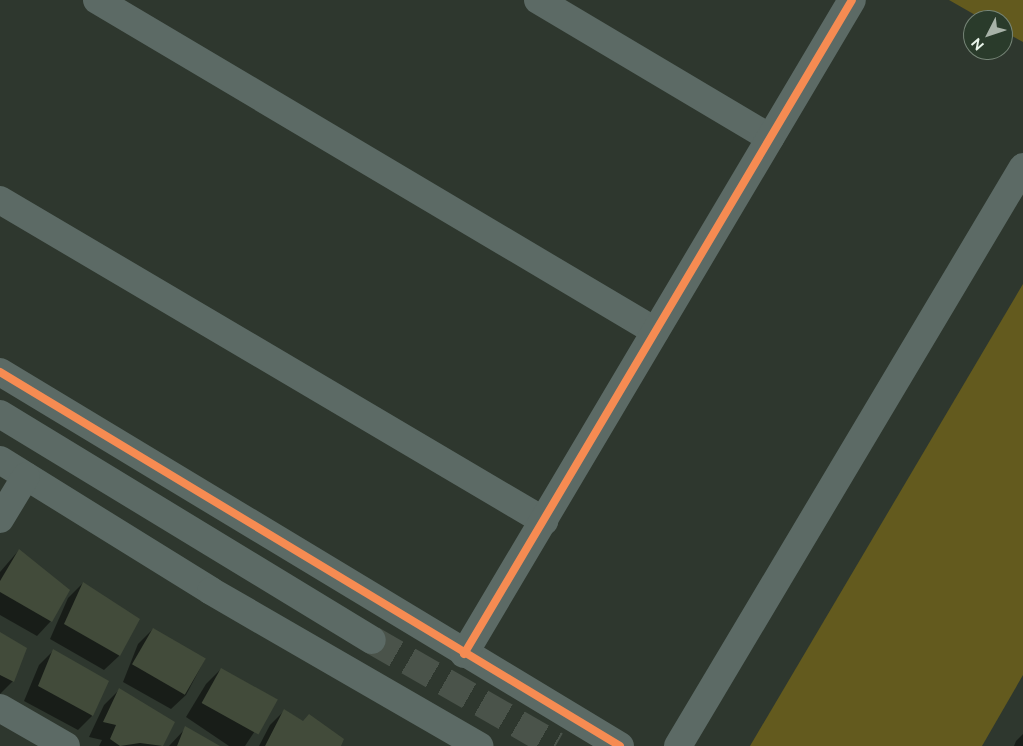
<!DOCTYPE html>
<style>
body{margin:0}
#map{position:relative;width:1023px;height:746px;overflow:hidden;background:#2e372e;font-family:Raleway,sans-serif}
div>[style]{position:absolute}
.green>*{inset:0;background:#635a1e}
.shadow>*{inset:0;background:#0007}
.building>*{inset:0;background:#424b3a;transform-origin:0 0}
.minor-tunnel>*{height:28px;margin-top:-14px;transform-origin:0;background:repeating-linear-gradient(90deg,#4a534a 0 28px,transparent 0 42px)}
.minor>*{height:28px;margin:-14px;padding:0 14px;transform-origin:14px;border-radius:14px;background:#5c6a65}
.cycleway>*{height:8px;margin:-4px;padding:0 4px;transform-origin:4px;border-radius:4px;background:#f68b52}
span{translate:-50% -50%;white-space:nowrap;text-align:center;line-height:1.15;-webkit-text-stroke:4px #2a3b2b;paint-order:stroke}
.north{position:absolute;left:963px;top:10px;width:50px;height:50px;box-sizing:border-box;background:#2a3b2b;border:1px solid #768577;border-radius:50%;rotate:229deg;font-size:14px;font-weight:700;line-height:20px;text-align:center;color:#e9f4ea}
.north::after{content:'';display:block;margin:auto;width:18px;height:22px;background:#a8b2a8;clip-path:polygon(50% 0,100% 100%,50% 72%,0 100%)}
</style>
<div id="map">
<div class="green">
<i style="clip-path:polygon(949px 0,1023px 0,1023px 42px,1003px 31px,1003px 20px,984px 20px)"></i>
<i style="clip-path:polygon(1023px 284px,1023px 675px,982px 746px,750px 746px)"></i>
</div>
<div class="shadow">
<i style="clip-path:polygon(19px 550px,51px 621px,37px 636px,0 615px,0 572px)"></i>
<i style="clip-path:polygon(83px 583px,138px 619px,119px 656px,104px 670px,50px 639px,68px 598px)"></i>
<i style="clip-path:polygon(153px 629px,205px 659px,186px 695px,171px 709px,123px 682px,138px 644px)"></i>
<i style="clip-path:polygon(0 633px,26px 648px,13px 681px,0 694px)"></i>
<i style="clip-path:polygon(53px 651px,92px 716px,78px 730px,24px 701px,39px 665px)"></i>
<i style="clip-path:polygon(221px 669px,276px 699px,245px 746px,229px 746px,186px 717px,206px 684px)"></i>
<i style="clip-path:polygon(119px 690px,173px 722px,161px 746px,99px 746px,102px 740px,89px 737px,104px 705px)"></i>
<i style="clip-path:polygon(285px 710px,339px 746px,259px 746px,270px 725px)"></i>
<i style="clip-path:polygon(186px 728px,217px 746px,169px 746px)"></i>
<i style="clip-path:polygon(1023px 734px,1023px 746px,1014px 746px,1016px 741px)"></i>
</div>
<div class="building">
<i style="clip-path:polygon(19px 549px,70px 590px,52px 622px,0 592px,0 581px)"></i>
<i style="clip-path:polygon(83px 582px,140px 619px,120px 656px,64px 624px)"></i>
<i style="left:153px;top:628px;width:61px;height:42px;rotate:30deg"></i>
<i style="clip-path:polygon(0 632px,27px 648px,14px 682px,0 675px)"></i>
<i style="clip-path:polygon(53px 649px,109px 681px,93px 716px,38px 686px)"></i>
<i style="left:221px;top:668px;width:65px;height:40px;rotate:29deg"></i>
<i style="clip-path:polygon(119px 688px,175px 722px,163px 746px,140px 743px,120px 746px,110px 739px,116px 725px,103px 722px)"></i>
<i style="clip-path:polygon(284px 709px,303px 721px,309px 714px,344px 739px,341px 746px,265px 746px)"></i>
<i style="clip-path:polygon(185px 726px,220px 746px,177px 746px)"></i>
</div>
<div class="minor-tunnel">
<i style="left:372px;top:640px;width:212px;rotate:29.9deg"></i>
</div>
<div class="minor">
<i style="left:97px;top:0;width:649px;rotate:30.68deg"></i>
<i style="left:538px;top:0;width:270px;rotate:30.7deg"></i>
<i style="left:0;top:200px;width:632px;rotate:30.54deg"></i>
<i style="left:0;top:372px;width:724px;rotate:31.1deg"></i>
<i style="left:0;top:414px;width:435px;rotate:31.3deg"></i>
<i style="left:0;top:460px;width:248px;rotate:31.8deg"></i>
<i style="left:211px;top:591px;width:310px;rotate:30deg"></i>
<i style="left:0;top:519px;width:50px;rotate:-58.8deg"></i>
<i style="left:464px;top:654px;width:760px;rotate:-59.32deg"></i>
<i style="left:0;top:708px;width:76px;rotate:29.9deg"></i>
<i style="left:678px;top:746px;width:674px;rotate:-59.21deg"></i>
</div>
<div class="cycleway">
<i style="left:0;top:372px;width:724px;rotate:31.1deg"></i>
<i style="left:464px;top:654px;width:760px;rotate:-59.32deg"></i>
</div>
<div class="north">N</div>
</div>
